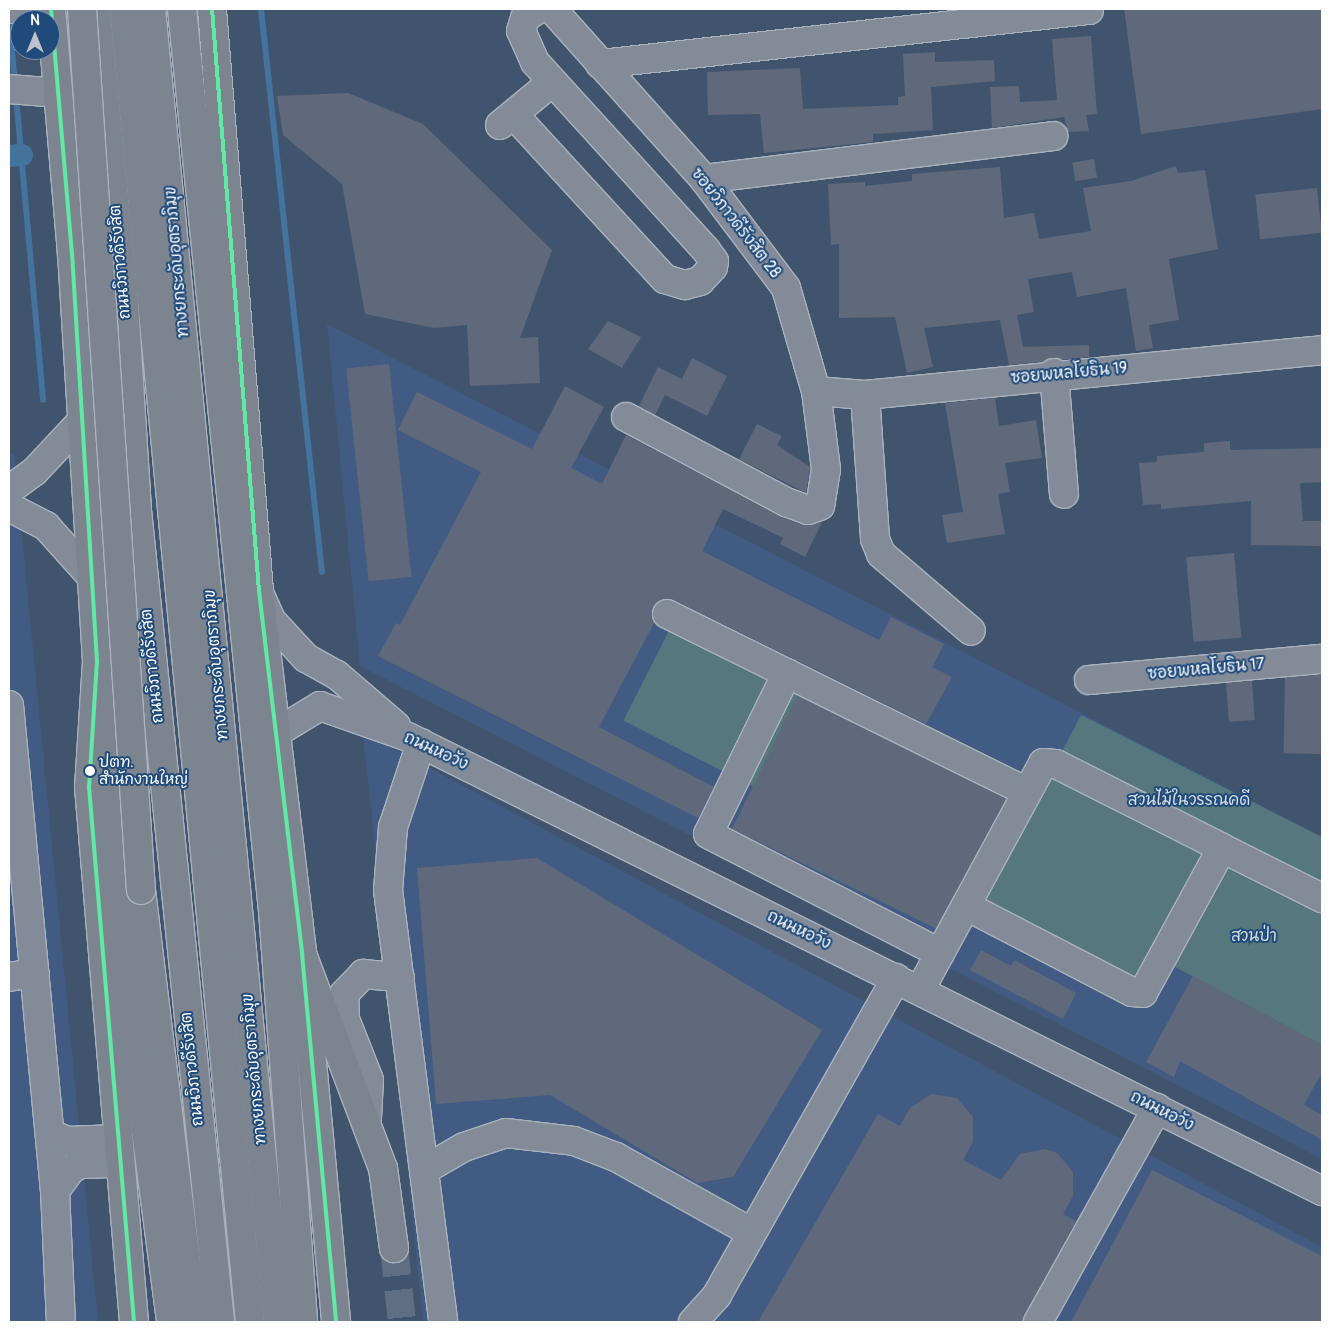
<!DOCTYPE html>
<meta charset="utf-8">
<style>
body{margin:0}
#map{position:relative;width:1331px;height:1331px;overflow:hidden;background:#41546d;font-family:Pangolin,"Playpen Sans Thai",sans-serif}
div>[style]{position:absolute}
.built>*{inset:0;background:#425b82}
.green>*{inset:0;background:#56777e;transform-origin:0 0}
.stream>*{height:6px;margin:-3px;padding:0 3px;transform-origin:3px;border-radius:3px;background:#44739d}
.canal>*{height:22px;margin:-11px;padding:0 11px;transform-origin:11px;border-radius:11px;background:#44739d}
.building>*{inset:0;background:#60697b;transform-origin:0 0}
.highway-tunnel>*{height:28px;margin-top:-14px;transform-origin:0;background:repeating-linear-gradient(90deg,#5e6e83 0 28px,transparent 0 42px)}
.roads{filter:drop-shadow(1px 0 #aab2bd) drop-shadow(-1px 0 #aab2bd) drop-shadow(0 1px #aab2bd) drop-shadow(0 -1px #aab2bd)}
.minor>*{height:28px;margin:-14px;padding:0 14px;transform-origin:14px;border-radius:14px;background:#828b97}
.major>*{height:28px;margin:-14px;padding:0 14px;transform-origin:14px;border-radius:14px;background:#7c858f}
.highway>*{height:28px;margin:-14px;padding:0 14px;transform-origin:14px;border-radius:14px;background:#7c858f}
.bridges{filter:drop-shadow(1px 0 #aab2bd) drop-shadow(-1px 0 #aab2bd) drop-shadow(0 1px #aab2bd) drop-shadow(0 -1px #aab2bd)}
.highway-bridge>*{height:28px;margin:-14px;padding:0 14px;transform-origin:14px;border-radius:14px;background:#7c858f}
.bus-1>*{height:4px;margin:-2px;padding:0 2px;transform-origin:2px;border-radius:2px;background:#60e9a3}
.dots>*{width:14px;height:14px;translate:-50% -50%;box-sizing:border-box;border:2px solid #1f4a7a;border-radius:50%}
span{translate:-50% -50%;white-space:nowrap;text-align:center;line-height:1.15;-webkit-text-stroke:4px #1f4a7a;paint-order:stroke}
.bus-label{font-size:15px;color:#fff}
.left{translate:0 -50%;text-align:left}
.street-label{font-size:16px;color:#fff}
.park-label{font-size:16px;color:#d6dee0}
.frame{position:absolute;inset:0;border:10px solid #fff;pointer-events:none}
.north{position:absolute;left:10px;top:10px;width:50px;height:50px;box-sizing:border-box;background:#1f4a7a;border:1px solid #7992af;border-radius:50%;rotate:0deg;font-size:14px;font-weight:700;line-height:20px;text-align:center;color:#fff}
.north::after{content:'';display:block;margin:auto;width:18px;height:22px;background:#bcc3cc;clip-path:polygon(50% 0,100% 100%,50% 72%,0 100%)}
</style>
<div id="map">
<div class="built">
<i style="clip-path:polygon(327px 324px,1322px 837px,1322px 1159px,360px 666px)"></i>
<i style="clip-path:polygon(14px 453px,98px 1322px,9px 1322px,9px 454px)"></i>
<i style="clip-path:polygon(363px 732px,1322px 1247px,1322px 1322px,423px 1322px)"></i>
</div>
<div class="green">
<i style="left:671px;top:627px;width:380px;height:105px;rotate:27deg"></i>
<i style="clip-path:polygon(1081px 715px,1322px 837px,1322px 1045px,1164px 961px,1150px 987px,966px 906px,1056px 763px)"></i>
</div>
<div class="stream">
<i style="left:261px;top:9px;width:566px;rotate:83.82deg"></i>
<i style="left:9px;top:16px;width:68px;rotate:85deg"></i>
<i style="left:16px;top:96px;width:305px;rotate:84.9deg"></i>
</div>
<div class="canal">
<i style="left:9px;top:156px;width:13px;rotate:-4deg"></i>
</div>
<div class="building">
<i style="clip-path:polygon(1124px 9px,1322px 9px,1322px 109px,1141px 134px)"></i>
<i style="clip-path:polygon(1091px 36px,1097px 114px,1086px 115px,1089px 131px,1068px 132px,1064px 117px,992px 128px,990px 87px,1019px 86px,1020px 102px,1057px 100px,1052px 39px)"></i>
<i style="clip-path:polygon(935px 52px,935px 62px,994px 60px,995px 81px,931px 87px,933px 130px,873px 134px,873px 142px,764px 153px,760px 114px,708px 115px,707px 72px,800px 68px,803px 109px,898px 105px,898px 97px,905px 96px,903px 54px)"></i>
<i style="clip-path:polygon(348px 93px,423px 124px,552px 250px,520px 338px,538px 337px,540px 383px,470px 386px,467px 325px,434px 328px,365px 314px,342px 184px,283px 135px,277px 96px)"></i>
<i style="left:1094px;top:159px;width:19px;height:22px;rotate:81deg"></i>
<i style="clip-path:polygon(1176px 166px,1178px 173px,1205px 170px,1218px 249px,1169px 259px,1179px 320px,1149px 325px,1153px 348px,1136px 351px,1126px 288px,1077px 297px,1072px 272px,1028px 279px,1034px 312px,1017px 315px,1023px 347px,1089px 345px,1089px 357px,1009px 365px,1000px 320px,924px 328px,933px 367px,907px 373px,895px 317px,839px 318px,839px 244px,831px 245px,828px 184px,865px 182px,865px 186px,912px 181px,912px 174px,1000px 167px,1004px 218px,1034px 213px,1039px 239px,1091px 231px,1083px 188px,1131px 181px)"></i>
<i style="left:1317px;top:188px;width:45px;height:62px;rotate:84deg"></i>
<i style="clip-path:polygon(608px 321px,641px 337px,622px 368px,588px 349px)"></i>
<i style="clip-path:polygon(692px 358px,727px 376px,707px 416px,665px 395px,655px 415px,639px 406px,658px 367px,682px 379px)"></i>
<i style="left:389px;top:364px;width:214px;height:43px;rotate:84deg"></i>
<i style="clip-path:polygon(565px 386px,604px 407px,571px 468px,602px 484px,626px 435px,781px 517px,803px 525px,822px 522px,805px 557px,780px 544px,783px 538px,723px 509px,702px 551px,879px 640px,891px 617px,944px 644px,932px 667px,952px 677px,926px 724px,674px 600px,659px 601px,653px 608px,654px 623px,599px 727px,714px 787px,698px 818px,378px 656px,396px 623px,400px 625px,481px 472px,398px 430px,417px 392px,532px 449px)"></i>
<i style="clip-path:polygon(995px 398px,999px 426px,1036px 420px,1042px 458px,1005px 463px,1010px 492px,998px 494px,1005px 534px,947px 543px,942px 515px,963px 512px,945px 403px)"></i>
<i style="clip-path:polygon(757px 424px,782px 436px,777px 445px,810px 467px,806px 493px,739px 459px)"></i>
<i style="clip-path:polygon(1230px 441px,1230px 450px,1322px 448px,1322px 482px,1300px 483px,1303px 521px,1322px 521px,1322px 546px,1251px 545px,1251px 501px,1161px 509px,1161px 504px,1143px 505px,1139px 463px,1157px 462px,1157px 456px,1204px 452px,1204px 443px)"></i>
<i style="left:1234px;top:553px;width:85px;height:48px;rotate:85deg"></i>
<i style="left:1322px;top:675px;width:79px;height:37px;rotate:91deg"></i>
<i style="left:1252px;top:681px;width:39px;height:26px;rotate:86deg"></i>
<i style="left:797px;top:696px;width:233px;height:148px;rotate:26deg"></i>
<i style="clip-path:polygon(537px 858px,822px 1030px,733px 1177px,697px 1183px,550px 1095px,436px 1104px,417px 868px)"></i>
<i style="clip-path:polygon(981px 950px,1011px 966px,1014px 960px,1076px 993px,1063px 1019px,970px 970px)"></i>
<i style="clip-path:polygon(1193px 976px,1322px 1045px,1322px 1072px,1304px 1105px,1322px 1115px,1322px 1140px,1180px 1061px,1174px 1077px,1146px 1062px)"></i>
<i style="clip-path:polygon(931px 1094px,957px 1098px,973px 1117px,973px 1142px,963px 1160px,1001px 1180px,1020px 1154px,1045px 1149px,1057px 1153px,1073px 1172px,1073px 1196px,1063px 1214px,1076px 1221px,1022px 1322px,758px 1322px,878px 1114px,900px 1126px,910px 1108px)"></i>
<i style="clip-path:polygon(1152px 1170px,1322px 1256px,1322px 1322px,1071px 1322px)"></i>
</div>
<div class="highway-tunnel">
<i style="left:394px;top:1248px;width:74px;rotate:83.8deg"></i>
</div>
<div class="roads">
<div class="minor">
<i style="left:9px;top:9px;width:8px"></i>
<i style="left:552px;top:9px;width:228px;rotate:48.2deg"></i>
<i style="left:704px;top:179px;width:136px;rotate:53deg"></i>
<i style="left:786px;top:288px;width:107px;rotate:73.8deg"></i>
<i style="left:816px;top:391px;width:79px;rotate:82.7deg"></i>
<i style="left:826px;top:469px;width:37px;rotate:99deg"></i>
<i style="left:820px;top:506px;width:13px;rotate:162deg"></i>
<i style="left:808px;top:510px;width:23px;rotate:-160deg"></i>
<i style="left:786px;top:502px;width:181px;rotate:-152deg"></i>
<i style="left:600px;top:64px;width:492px;rotate:-6.3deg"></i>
<i style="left:9px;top:89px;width:50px;rotate:4.6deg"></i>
<i style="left:514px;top:115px;width:223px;rotate:47.4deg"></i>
<i style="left:665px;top:279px;width:21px;rotate:17deg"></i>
<i style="left:685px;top:285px;width:16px;rotate:-15deg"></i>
<i style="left:700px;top:281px;width:19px;rotate:-47deg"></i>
<i style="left:713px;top:267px;width:6px;rotate:-81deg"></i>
<i style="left:714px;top:261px;width:14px;rotate:-126deg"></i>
<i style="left:706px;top:250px;width:254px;rotate:-132.3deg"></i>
<i style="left:535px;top:62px;width:34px;rotate:-114deg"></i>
<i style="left:521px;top:31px;width:14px;rotate:-73deg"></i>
<i style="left:525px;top:18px;width:16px;rotate:-35deg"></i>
<i style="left:500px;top:125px;width:66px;rotate:-39.5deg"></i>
<i style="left:704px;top:179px;width:352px;rotate:-7deg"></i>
<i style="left:1054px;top:373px;width:121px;rotate:85.3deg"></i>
<i style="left:816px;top:391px;width:49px;rotate:4.7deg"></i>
<i style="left:865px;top:395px;width:459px;rotate:-5.6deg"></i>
<i style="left:865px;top:395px;width:144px;rotate:86deg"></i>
<i style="left:875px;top:539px;width:16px;rotate:68deg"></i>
<i style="left:881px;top:554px;width:118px;rotate:40.5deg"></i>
<i style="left:9px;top:490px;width:31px;rotate:-36deg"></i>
<i style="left:34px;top:472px;width:67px;rotate:-46.8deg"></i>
<i style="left:9px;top:507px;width:42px;rotate:27.2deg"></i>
<i style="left:46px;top:526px;width:66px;rotate:48.1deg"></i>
<i style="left:260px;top:595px;width:27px;rotate:66deg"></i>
<i style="left:271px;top:620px;width:52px;rotate:47.4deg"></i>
<i style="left:306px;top:658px;width:35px;rotate:29deg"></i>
<i style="left:337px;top:675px;width:78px;rotate:40.8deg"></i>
<i style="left:667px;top:614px;width:399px;rotate:26.3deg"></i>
<i style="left:787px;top:673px;width:179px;rotate:116.1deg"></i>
<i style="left:708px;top:834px;width:261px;rotate:27.2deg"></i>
<i style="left:1089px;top:680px;width:234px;rotate:-5.2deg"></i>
<i style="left:9px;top:705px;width:488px;rotate:84.6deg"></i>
<i style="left:55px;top:1191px;width:131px;rotate:87.4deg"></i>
<i style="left:274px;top:734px;width:54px;rotate:-31.3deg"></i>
<i style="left:320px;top:706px;width:93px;rotate:19.4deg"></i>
<i style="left:408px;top:737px;width:1021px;rotate:26.41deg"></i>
<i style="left:421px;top:743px;width:89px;rotate:108.4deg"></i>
<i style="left:393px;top:827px;width:63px;rotate:94.5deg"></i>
<i style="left:388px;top:890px;width:435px;rotate:82.7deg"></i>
<i style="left:1222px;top:848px;width:112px;rotate:26.6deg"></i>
<i style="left:9px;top:977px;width:26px;rotate:-9deg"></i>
<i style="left:920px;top:990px;width:258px;rotate:-61.5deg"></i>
<i style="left:1043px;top:763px;width:13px;rotate:4deg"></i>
<i style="left:1056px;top:764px;width:186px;rotate:26.8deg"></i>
<i style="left:1222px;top:848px;width:165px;rotate:118.6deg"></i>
<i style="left:1143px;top:993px;width:11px;rotate:-175deg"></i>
<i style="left:1132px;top:992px;width:187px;rotate:-152.6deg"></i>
<i style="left:367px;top:1118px;width:38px;rotate:-87deg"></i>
<i style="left:369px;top:1080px;width:66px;rotate:-111.5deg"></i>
<i style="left:345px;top:1019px;width:25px;rotate:-92deg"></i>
<i style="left:344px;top:994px;width:28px;rotate:-46deg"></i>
<i style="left:363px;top:974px;width:37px;rotate:5deg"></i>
<i style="left:50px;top:1134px;width:19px;rotate:21deg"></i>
<i style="left:68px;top:1141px;width:49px;rotate:-2.3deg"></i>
<i style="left:426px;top:1169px;width:44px;rotate:-30.1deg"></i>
<i style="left:464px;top:1147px;width:44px;rotate:-18.4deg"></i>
<i style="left:506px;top:1133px;width:68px;rotate:6.7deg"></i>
<i style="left:574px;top:1141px;width:45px;rotate:20.9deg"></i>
<i style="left:616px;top:1157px;width:154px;rotate:29.1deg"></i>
<i style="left:55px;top:1191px;width:27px;rotate:-54deg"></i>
<i style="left:71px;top:1169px;width:11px;rotate:-27deg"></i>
<i style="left:81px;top:1164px;width:38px;rotate:-2deg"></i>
<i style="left:693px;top:1322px;width:36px;rotate:-48deg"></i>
<i style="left:717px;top:1295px;width:364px;rotate:-60.5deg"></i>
<i style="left:1038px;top:1322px;width:245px;rotate:-60.9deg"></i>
</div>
<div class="major">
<i style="left:51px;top:9px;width:245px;rotate:85.1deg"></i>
<i style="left:72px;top:253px;width:409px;rotate:86.5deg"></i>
<i style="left:97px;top:661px;width:126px;rotate:93.6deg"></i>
<i style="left:89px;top:787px;width:537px;rotate:85.19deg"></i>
<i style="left:212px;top:9px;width:584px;rotate:85.38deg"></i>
<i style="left:259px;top:591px;width:366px;rotate:83.2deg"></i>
<i style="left:302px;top:954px;width:370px;rotate:84.7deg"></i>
</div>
<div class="highway">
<i style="left:96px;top:9px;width:279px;rotate:84.5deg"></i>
<i style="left:123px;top:287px;width:223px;rotate:86.4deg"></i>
<i style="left:137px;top:510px;width:816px;rotate:84.16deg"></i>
<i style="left:124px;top:9px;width:1319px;rotate:84.52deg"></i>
<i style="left:151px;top:9px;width:1319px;rotate:84.48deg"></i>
<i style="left:182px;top:9px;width:907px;rotate:84.24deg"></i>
<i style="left:273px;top:911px;width:412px;rotate:85.8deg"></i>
<i style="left:72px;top:253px;width:54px;rotate:33.7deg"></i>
<i style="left:97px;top:661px;width:411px;rotate:84.3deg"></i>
<i style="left:138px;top:1070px;width:254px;rotate:82.5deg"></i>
<i style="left:141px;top:890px;width:435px;rotate:83.1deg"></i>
<i style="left:302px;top:954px;width:229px;rotate:69.3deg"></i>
<i style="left:383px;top:1168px;width:81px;rotate:82.2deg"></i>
</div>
</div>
<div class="bridges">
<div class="highway-bridge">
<i style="left:82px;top:9px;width:883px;rotate:86.17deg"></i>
</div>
</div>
<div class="bus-1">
<i style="left:51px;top:9px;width:245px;rotate:85.1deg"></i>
<i style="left:72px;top:253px;width:409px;rotate:86.5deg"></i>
<i style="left:97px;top:661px;width:126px;rotate:93.6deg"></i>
<i style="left:89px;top:787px;width:537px;rotate:85.19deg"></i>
<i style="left:212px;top:9px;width:584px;rotate:85.38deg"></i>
<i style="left:259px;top:591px;width:366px;rotate:83.2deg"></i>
<i style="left:302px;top:954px;width:370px;rotate:84.7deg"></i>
</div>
<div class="dots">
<i style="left:90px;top:771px;background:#fff"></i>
</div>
<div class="bus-label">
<span class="left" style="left:99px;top:771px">ปตท.<br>สำนักงานใหญ่</span>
</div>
<div class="street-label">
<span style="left:736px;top:223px;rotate:52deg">ซอยวิภาวดีรังสิต 28</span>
<span style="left:120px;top:262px;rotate:-95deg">ถนนวิภาวดีรังสิต</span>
<span style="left:177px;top:262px;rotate:-95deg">ทางยกระดับอุตราภิมุข</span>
<span style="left:1069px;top:373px;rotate:-5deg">ซอยพหลโยธิน 19</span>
<span style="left:216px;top:665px;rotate:-95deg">ทางยกระดับอุตราภิมุข</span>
<span style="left:152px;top:666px;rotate:-96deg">ถนนวิภาวดีรังสิต</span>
<span style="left:1206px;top:669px;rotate:-5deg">ซอยพหลโยธิน 17</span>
<span style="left:436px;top:751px;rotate:25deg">ถนนหอวัง</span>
<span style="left:799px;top:930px;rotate:26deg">ถนนหอวัง</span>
<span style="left:192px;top:1069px;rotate:-96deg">ถนนวิภาวดีรังสิต</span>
<span style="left:254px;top:1069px;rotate:-95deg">ทางยกระดับอุตราภิมุข</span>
<span style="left:1162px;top:1111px;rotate:27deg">ถนนหอวัง</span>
</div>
<div class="park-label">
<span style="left:1189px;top:800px">สวนไม้ในวรรณคดี</span>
<span style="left:1254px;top:936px">สวนป่า</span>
</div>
<div class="frame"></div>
<div class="north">N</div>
</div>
